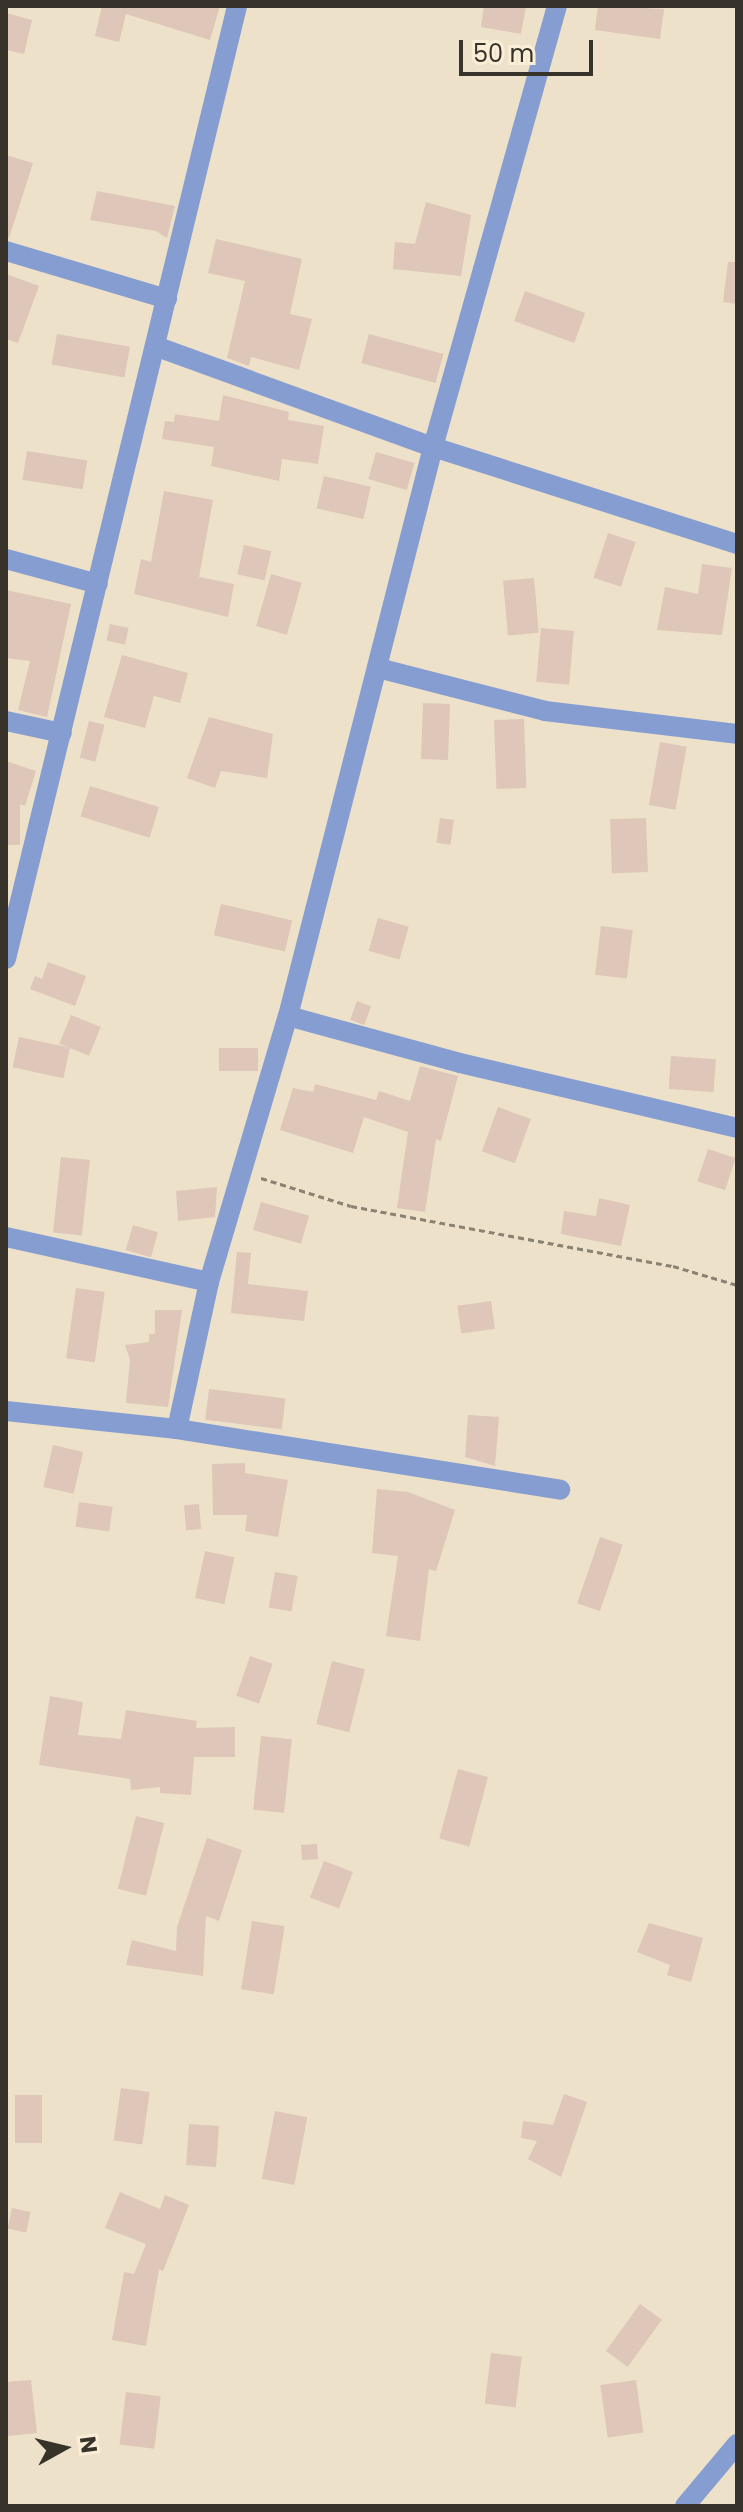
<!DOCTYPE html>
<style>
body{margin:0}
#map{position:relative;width:743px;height:2512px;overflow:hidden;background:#ede1ca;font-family:Poppins,sans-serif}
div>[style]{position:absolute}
.building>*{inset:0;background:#dec6b8;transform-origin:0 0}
.path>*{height:3px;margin-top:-1.5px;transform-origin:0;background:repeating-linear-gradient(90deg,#8a8273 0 6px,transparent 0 10px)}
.minor>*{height:20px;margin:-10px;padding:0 10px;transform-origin:10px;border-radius:10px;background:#859dd0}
span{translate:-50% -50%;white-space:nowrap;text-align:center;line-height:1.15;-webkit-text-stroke:8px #fbeed7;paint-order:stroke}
.frame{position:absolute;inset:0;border:8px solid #38332a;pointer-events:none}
.north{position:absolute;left:24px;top:2408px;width:80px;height:80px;-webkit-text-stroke:6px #fbeed7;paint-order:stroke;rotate:82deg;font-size:22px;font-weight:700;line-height:32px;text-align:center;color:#38332a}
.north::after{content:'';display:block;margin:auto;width:28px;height:36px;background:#38332a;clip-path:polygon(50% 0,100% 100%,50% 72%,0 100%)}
.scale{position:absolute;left:459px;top:40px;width:134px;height:36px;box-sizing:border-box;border:4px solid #38332a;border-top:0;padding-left:10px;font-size:24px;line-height:28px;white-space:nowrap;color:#38332a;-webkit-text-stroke:6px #fbeed7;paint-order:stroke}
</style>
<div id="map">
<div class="building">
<i style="clip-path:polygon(102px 6px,220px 6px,210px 40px,126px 14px,119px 42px,95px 36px)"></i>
<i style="clip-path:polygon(484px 6px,526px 6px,521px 34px,481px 27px)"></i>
<i style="clip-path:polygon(598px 6px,664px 9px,660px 39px,595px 30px)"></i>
<i style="clip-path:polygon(6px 13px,32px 20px,24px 54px,6px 50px)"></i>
<i style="clip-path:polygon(6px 155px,33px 163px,9px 238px,6px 238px)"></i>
<i style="clip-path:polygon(97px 191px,175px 206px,167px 238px,156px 231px,90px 220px)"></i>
<i style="clip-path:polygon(426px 202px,471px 215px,461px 276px,393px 269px,395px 242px,415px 244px)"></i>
<i style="clip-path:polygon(216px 239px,302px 259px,290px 314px,312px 319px,299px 370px,251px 357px,249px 366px,227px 358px,245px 281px,208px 273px)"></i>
<i style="clip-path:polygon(728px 262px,737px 262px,737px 304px,723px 302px)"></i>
<i style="clip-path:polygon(6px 274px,39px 286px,18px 343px,6px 339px)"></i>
<i style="left:525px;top:291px;width:64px;height:32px;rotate:20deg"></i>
<i style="left:57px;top:334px;width:74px;height:31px;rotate:10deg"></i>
<i style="left:369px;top:334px;width:77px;height:30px;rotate:15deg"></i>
<i style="clip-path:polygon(223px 395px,289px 412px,288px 420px,324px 426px,318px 464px,282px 459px,279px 481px,211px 466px,214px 447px,162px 439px,165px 421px,174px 422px,175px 414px,219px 421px)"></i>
<i style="left:27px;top:451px;width:61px;height:29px;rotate:9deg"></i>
<i style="left:376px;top:452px;width:40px;height:28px;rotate:16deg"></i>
<i style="left:324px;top:476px;width:48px;height:33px;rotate:13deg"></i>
<i style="clip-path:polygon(164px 491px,213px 500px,199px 577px,234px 584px,228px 617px,134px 594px,141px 559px,151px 562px)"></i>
<i style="left:608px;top:533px;width:29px;height:47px;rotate:18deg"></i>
<i style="left:244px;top:545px;width:28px;height:30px;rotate:13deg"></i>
<i style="clip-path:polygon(702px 564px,732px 568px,722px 635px,657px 630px,665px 587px,698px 594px)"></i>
<i style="left:271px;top:574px;width:32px;height:54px;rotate:16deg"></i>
<i style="left:534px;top:578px;width:55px;height:31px;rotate:85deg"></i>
<i style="clip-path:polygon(6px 590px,71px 604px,47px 717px,18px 710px,30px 661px,6px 658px)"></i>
<i style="left:110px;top:624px;width:19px;height:17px;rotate:12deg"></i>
<i style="left:541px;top:628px;width:33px;height:54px;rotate:5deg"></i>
<i style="clip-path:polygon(122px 655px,188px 673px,180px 703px,154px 696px,145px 728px,104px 717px)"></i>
<i style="left:423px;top:703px;width:27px;height:56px;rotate:2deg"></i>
<i style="clip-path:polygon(209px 717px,273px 734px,267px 778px,221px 771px,215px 788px,187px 778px)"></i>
<i style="left:524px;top:719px;width:69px;height:30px;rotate:88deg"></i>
<i style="left:89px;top:721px;width:16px;height:38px;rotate:14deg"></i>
<i style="left:660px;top:742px;width:27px;height:64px;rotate:10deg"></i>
<i style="clip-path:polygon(6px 761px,36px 771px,25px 806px,20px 804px,20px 845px,6px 845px)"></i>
<i style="left:90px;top:786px;width:72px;height:32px;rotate:17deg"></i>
<i style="left:440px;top:818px;width:14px;height:25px;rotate:8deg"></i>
<i style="left:646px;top:818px;width:54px;height:36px;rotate:88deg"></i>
<i style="left:221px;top:904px;width:73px;height:32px;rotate:13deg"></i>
<i style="left:378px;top:918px;width:32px;height:34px;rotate:16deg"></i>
<i style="left:601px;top:926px;width:32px;height:49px;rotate:7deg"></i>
<i style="clip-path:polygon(48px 962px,86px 976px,75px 1006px,30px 989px,35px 976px,42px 979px)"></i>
<i style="left:357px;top:1001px;width:15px;height:20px;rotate:20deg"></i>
<i style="left:71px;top:1015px;width:32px;height:31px;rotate:22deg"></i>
<i style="left:19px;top:1037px;width:52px;height:31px;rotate:12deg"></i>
<i style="left:219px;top:1048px;width:39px;height:23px"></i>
<i style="left:671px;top:1056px;width:45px;height:33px;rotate:4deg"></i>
<i style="clip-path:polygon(420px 1066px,458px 1076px,441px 1141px,436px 1139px,425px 1212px,397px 1208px,408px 1132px,364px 1117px,353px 1153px,280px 1130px,293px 1088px,313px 1092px,315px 1084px,376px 1100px,379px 1091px,410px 1101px)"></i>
<i style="left:498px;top:1107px;width:35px;height:47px;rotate:20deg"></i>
<i style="left:708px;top:1149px;width:29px;height:34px;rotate:18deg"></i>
<i style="left:61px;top:1157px;width:29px;height:76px;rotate:6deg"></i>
<i style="clip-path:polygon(217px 1187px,215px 1217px,178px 1221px,176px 1191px)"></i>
<i style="clip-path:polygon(599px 1198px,630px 1205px,621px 1246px,561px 1234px,564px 1211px,596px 1216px)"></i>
<i style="left:261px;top:1202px;width:50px;height:29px;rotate:16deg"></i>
<i style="left:133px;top:1225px;width:26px;height:26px;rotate:16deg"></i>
<i style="clip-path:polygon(237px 1252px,251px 1253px,248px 1284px,308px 1291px,304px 1321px,231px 1313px)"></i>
<i style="left:76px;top:1288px;width:29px;height:71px;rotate:8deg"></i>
<i style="left:491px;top:1301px;width:28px;height:34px;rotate:82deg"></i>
<i style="clip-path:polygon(155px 1310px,182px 1310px,168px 1407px,126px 1403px,130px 1360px,125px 1345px,149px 1342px,149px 1334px,155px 1334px)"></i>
<i style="left:209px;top:1389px;width:77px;height:31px;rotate:7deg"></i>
<i style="clip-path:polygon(468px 1415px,499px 1417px,495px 1466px,465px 1457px)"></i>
<i style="left:53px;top:1445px;width:31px;height:43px;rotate:13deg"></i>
<i style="clip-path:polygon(245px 1463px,245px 1473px,288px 1480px,278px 1537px,245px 1531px,247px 1515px,213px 1515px,212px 1464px)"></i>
<i style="clip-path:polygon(377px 1489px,408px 1492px,455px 1510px,436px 1571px,429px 1569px,420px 1641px,386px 1636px,398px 1556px,372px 1553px)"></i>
<i style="left:79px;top:1502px;width:34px;height:25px;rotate:8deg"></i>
<i style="left:199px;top:1504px;width:25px;height:15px;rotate:85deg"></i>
<i style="left:600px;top:1537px;width:24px;height:70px;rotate:19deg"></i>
<i style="left:205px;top:1551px;width:30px;height:48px;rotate:12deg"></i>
<i style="left:275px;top:1572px;width:23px;height:36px;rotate:10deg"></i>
<i style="left:250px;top:1656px;width:24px;height:42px;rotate:19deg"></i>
<i style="left:332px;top:1661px;width:34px;height:65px;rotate:14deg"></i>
<i style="clip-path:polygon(50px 1696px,83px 1702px,78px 1735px,121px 1739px,126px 1710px,197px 1721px,196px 1728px,235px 1727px,235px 1757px,194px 1757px,191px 1795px,160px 1793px,160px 1787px,131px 1790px,130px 1779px,39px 1765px)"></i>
<i style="left:261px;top:1736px;width:31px;height:74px;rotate:6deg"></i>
<i style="left:458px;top:1769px;width:31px;height:72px;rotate:15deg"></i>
<i style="left:136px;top:1816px;width:29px;height:75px;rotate:14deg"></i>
<i style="clip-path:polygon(207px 1838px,242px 1850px,219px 1921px,206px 1916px,203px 1976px,126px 1965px,132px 1940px,176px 1951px,177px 1927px)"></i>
<i style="left:317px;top:1844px;width:15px;height:16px;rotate:86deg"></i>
<i style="left:324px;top:1861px;width:31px;height:39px;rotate:21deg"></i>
<i style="left:252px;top:1921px;width:33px;height:69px;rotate:9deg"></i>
<i style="clip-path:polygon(649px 1923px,703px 1938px,691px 1982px,667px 1975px,670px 1965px,637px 1952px)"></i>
<i style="left:121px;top:2088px;width:29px;height:53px;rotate:8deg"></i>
<i style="clip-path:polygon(564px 2094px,587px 2102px,561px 2177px,528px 2159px,537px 2141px,521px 2138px,523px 2121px,553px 2125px)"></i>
<i style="left:15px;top:2095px;width:27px;height:48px"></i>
<i style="left:275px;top:2111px;width:33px;height:69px;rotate:11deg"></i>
<i style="left:189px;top:2124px;width:30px;height:41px;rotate:4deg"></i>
<i style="clip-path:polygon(120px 2192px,160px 2209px,165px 2195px,189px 2205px,163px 2271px,159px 2269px,146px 2346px,112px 2340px,124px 2272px,134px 2274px,146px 2244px,105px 2228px)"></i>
<i style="left:12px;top:2208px;width:19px;height:21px;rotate:12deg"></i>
<i style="left:640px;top:2304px;width:27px;height:58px;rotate:36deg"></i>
<i style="left:491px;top:2353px;width:31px;height:51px;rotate:7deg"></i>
<i style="clip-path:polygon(31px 2380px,37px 2433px,8px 2436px,6px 2382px)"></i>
<i style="left:636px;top:2380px;width:53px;height:36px;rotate:82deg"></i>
<i style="left:126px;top:2392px;width:35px;height:53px;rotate:7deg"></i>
</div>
<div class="path">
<i style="left:261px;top:1178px;width:94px;rotate:17.3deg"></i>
<i style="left:351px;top:1206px;width:328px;rotate:10.6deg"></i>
<i style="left:673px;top:1266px;width:67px;rotate:16.5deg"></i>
</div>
<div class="minor">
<i style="left:6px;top:251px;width:168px;rotate:16.6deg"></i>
<i style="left:155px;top:346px;width:296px;rotate:20deg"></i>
<i style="left:433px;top:447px;width:319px;rotate:17.7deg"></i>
<i style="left:6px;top:559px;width:95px;rotate:15.2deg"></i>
<i style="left:378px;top:668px;width:172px;rotate:14.4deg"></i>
<i style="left:545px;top:711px;width:193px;rotate:6.8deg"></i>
<i style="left:6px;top:721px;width:57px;rotate:12.1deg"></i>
<i style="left:6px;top:959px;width:981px;rotate:-76.37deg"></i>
<i style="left:288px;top:1016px;width:178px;rotate:15.3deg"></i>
<i style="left:460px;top:1063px;width:285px;rotate:13.2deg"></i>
<i style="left:6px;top:1237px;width:208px;rotate:12.5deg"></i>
<i style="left:6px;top:1411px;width:172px;rotate:6deg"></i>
<i style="left:177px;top:1429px;width:388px;rotate:9deg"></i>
<i style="left:177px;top:1429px;width:150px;rotate:-77.7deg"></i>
<i style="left:209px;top:1282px;width:277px;rotate:-73.5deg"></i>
<i style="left:288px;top:1016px;width:587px;rotate:-75.7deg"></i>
<i style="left:433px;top:447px;width:458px;rotate:-74.3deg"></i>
<i style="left:685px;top:2506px;width:81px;rotate:-50deg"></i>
</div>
<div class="frame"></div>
<div class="north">N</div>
<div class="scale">50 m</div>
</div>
